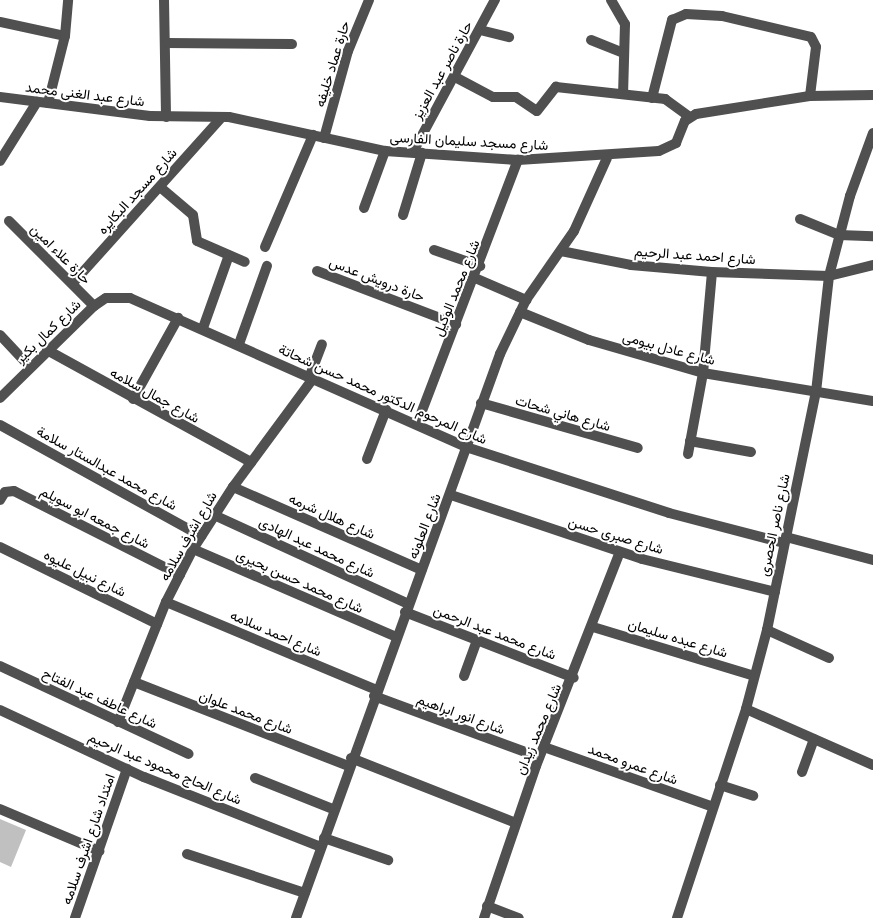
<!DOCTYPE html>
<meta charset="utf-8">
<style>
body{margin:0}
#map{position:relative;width:873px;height:918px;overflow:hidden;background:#fff;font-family:Raleway,Vazirmatn,sans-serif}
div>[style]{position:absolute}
.building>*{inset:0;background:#c0c0c0}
.street>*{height:10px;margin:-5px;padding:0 5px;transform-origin:5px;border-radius:5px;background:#505050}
span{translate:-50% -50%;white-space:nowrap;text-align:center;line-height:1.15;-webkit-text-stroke:4px #fff;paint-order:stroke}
.street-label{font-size:14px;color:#000}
</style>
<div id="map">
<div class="building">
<i style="clip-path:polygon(0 819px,26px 830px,11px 867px,0 862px)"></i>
</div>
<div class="street">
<i style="left:164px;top:0;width:117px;rotate:89deg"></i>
<i style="left:611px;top:0;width:28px;rotate:60deg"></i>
<i style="left:625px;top:24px;width:70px;rotate:91.6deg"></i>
<i style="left:0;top:22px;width:66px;rotate:12.2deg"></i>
<i style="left:480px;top:30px;width:30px;rotate:14deg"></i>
<i style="left:591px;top:40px;width:32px;rotate:22deg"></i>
<i style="left:167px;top:43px;width:125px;rotate:0.5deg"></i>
<i style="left:455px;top:77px;width:43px;rotate:27.8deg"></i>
<i style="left:493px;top:97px;width:23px"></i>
<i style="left:516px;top:97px;width:25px;rotate:34deg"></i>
<i style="left:537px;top:111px;width:31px;rotate:-52deg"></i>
<i style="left:556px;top:87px;width:110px;rotate:6.3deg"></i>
<i style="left:665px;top:99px;width:31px;rotate:36deg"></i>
<i style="left:0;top:97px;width:151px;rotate:7.2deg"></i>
<i style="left:150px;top:116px;width:79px;rotate:0.7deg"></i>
<i style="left:229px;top:117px;width:160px;rotate:12.3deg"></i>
<i style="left:385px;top:151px;width:133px;rotate:3.9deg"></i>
<i style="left:518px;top:160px;width:141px;rotate:-3.7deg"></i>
<i style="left:659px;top:151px;width:19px;rotate:-25deg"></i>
<i style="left:676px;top:143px;width:24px;rotate:-68deg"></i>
<i style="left:685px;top:121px;width:13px;rotate:-32deg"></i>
<i style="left:696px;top:114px;width:115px;rotate:-9deg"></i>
<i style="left:810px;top:96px;width:63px;rotate:-0.9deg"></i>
<i style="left:652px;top:98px;width:81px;rotate:-75.6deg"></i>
<i style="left:672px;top:20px;width:15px;rotate:-23deg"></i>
<i style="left:686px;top:14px;width:36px;rotate:3deg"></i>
<i style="left:722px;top:16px;width:91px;rotate:13.3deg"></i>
<i style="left:811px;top:37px;width:11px;rotate:63deg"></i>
<i style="left:816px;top:47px;width:49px;rotate:97deg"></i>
<i style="left:48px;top:103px;width:69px;rotate:-75.8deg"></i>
<i style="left:65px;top:36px;width:36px;rotate:-85deg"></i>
<i style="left:324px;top:138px;width:90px;rotate:-74.6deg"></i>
<i style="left:348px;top:51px;width:55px;rotate:-67.6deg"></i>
<i style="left:413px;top:152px;width:173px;rotate:-61.7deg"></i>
<i style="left:0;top:161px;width:70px;rotate:-57.9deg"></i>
<i style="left:160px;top:187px;width:43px;rotate:40.3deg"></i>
<i style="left:193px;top:215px;width:26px;rotate:81deg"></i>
<i style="left:197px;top:241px;width:52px;rotate:23.6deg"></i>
<i style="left:364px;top:208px;width:61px;rotate:-69.8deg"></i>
<i style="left:403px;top:215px;width:65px;rotate:-73deg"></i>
<i style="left:800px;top:219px;width:42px;rotate:22.3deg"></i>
<i style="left:839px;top:235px;width:34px;rotate:2deg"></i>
<i style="left:9px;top:221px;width:120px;rotate:45deg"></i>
<i style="left:265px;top:247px;width:122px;rotate:-66.8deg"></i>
<i style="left:434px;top:250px;width:49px;rotate:19.2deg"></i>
<i style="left:561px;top:251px;width:71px;rotate:11.3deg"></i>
<i style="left:631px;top:265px;width:81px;rotate:4.9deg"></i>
<i style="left:712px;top:272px;width:117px;rotate:2deg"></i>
<i style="left:829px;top:276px;width:45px;rotate:-14deg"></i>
<i style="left:317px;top:271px;width:149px;rotate:20.9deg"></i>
<i style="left:475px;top:278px;width:56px;rotate:23.3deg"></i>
<i style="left:73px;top:283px;width:223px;rotate:-48.1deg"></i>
<i style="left:520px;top:312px;width:74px;rotate:22.1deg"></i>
<i style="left:589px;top:340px;width:119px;rotate:16.1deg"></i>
<i style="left:703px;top:373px;width:172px;rotate:9.4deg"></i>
<i style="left:203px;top:328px;width:77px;rotate:-70.4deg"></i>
<i style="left:0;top:335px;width:44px;rotate:46.8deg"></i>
<i style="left:239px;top:344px;width:83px;rotate:-70.3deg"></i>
<i style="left:47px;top:350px;width:233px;rotate:28.8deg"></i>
<i style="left:309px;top:378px;width:36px;rotate:-69deg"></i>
<i style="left:0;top:398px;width:132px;rotate:-44.4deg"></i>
<i style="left:94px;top:306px;width:14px;rotate:-34deg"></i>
<i style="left:106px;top:298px;width:24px"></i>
<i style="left:130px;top:298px;width:368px;rotate:23.9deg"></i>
<i style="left:466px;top:447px;width:213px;rotate:18deg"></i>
<i style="left:669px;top:513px;width:119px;rotate:14.6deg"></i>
<i style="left:133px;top:399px;width:93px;rotate:-60.9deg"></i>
<i style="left:481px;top:403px;width:163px;rotate:16deg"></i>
<i style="left:417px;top:424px;width:283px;rotate:-69.1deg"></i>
<i style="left:0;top:425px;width:230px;rotate:28.9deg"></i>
<i style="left:690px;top:441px;width:62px;rotate:10.2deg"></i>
<i style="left:688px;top:454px;width:82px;rotate:-79.5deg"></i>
<i style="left:703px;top:373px;width:101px;rotate:-84.9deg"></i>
<i style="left:367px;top:459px;width:53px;rotate:-68.8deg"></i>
<i style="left:233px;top:487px;width:206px;rotate:23.7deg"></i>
<i style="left:451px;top:495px;width:201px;rotate:18.5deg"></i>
<i style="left:642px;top:559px;width:137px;rotate:13.9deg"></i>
<i style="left:0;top:500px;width:9px;rotate:-58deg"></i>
<i style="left:5px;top:492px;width:9px;rotate:-6deg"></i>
<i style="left:14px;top:491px;width:186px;rotate:26.8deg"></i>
<i style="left:214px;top:515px;width:213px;rotate:24.6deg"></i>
<i style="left:786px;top:537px;width:90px;rotate:14.8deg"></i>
<i style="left:0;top:547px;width:175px;rotate:26.1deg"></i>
<i style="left:193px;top:549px;width:221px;rotate:23.4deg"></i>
<i style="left:166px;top:602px;width:228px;rotate:22.7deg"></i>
<i style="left:405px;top:612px;width:181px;rotate:21.3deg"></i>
<i style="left:593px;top:627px;width:168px;rotate:16.9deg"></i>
<i style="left:767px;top:630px;width:68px;rotate:24.3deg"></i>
<i style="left:0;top:666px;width:208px;rotate:25deg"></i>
<i style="left:464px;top:676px;width:38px;rotate:-70deg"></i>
<i style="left:134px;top:682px;width:230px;rotate:21.4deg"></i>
<i style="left:374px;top:696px;width:176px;rotate:20.3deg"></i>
<i style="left:746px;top:709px;width:139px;rotate:23.8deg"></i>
<i style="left:0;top:710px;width:159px;rotate:25deg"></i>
<i style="left:144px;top:777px;width:190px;rotate:21.6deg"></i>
<i style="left:118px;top:722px;width:129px;rotate:-68.2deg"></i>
<i style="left:166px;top:602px;width:59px;rotate:-63deg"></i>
<i style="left:193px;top:549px;width:74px;rotate:-57.2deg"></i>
<i style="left:233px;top:487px;width:133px;rotate:-53.6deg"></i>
<i style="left:544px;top:747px;width:179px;rotate:19.5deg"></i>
<i style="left:351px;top:758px;width:177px;rotate:21.5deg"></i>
<i style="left:802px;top:772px;width:35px;rotate:-70deg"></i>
<i style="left:255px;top:778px;width:84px;rotate:21.7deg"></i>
<i style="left:720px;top:785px;width:35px;rotate:18deg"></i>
<i style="left:0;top:809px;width:108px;rotate:23deg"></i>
<i style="left:324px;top:838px;width:68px;rotate:19deg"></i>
<i style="left:187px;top:854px;width:124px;rotate:18.3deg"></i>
<i style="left:487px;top:906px;width:34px;rotate:21deg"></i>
<i style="left:75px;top:918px;width:158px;rotate:-70.8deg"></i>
<i style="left:296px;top:918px;width:600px;rotate:-70.11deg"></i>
<i style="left:500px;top:354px;width:60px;rotate:-64.3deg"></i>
<i style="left:526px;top:300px;width:84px;rotate:-55.2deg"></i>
<i style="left:574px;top:231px;width:80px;rotate:-65.7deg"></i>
<i style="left:484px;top:918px;width:161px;rotate:-71.1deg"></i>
<i style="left:536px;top:766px;width:230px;rotate:-68.6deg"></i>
<i style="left:677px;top:918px;width:220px;rotate:-71.7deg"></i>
<i style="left:746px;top:709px;width:82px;rotate:-75.1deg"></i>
<i style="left:767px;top:630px;width:243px;rotate:-78.4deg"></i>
<i style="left:816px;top:392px;width:117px;rotate:-83.6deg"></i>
<i style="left:829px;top:276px;width:83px;rotate:-75.3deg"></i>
<i style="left:850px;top:196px;width:67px;rotate:-69.9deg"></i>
</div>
<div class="street-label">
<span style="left:332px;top:64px;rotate:-73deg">حارة عماد خليفه</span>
<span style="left:442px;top:70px;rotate:-61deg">حارة ناصر عبد العزيز</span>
<span style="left:85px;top:94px;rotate:7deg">شارع عبد الغنى محمد</span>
<span style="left:469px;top:141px;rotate:3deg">شارع مسجد سليمان الفارسى</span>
<span style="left:137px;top:191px;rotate:-48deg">شارع مسجد البكايره</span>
<span style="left:61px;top:254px;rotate:45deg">حارة علاء امين</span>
<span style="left:695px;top:255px;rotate:4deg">شارع احمد عبد الرحيم</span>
<span style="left:377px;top:279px;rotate:21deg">حارة درويش عدس</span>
<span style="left:456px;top:288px;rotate:-68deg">شارع محمد الوكيل</span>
<span style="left:48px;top:331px;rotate:-44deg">شارع كمال بكير</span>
<span style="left:669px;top:348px;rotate:15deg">شارع عادل بيومى</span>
<span style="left:383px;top:394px;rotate:24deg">شارع المرحوم الدكتور محمد حسن شحاتة</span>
<span style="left:155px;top:395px;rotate:29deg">شارع جمال سلامه</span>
<span style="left:563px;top:413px;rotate:16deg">شارع هاني شحات</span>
<span style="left:107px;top:468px;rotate:29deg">شارع محمد عبدالستار سلامة</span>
<span style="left:332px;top:516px;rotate:24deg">شارع هلال شرمه</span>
<span style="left:95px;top:517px;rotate:27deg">شارع جمعه ابو سويلم</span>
<span style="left:774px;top:525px;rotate:-78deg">شارع ناصر الحصرى</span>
<span style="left:424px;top:526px;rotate:-69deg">شارع العلونه</span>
<span style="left:616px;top:535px;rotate:17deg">شارع صبرى حسن</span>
<span style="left:188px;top:536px;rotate:-60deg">شارع اشرف سلامه</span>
<span style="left:317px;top:547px;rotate:25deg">شارع محمد عبد الهادى</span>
<span style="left:85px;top:573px;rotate:26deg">شارع نبيل عليوه</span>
<span style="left:300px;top:581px;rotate:24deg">شارع محمد حسن بحيرى</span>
<span style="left:495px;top:632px;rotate:21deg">شارع محمد عبد الرحمن</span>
<span style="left:276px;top:633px;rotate:23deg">شارع احمد سلامه</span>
<span style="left:678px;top:638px;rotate:17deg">شارع عبده سليمان</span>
<span style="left:100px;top:698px;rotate:25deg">شارع عاطف عبد الفتاح</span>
<span style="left:246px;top:712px;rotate:21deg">شارع محمد علوان</span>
<span style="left:461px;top:714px;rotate:20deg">شارع انور ابراهيم</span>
<span style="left:538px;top:729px;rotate:-67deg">شارع محمد زيدان</span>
<span style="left:633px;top:764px;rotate:20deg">شارع عمرو محمد</span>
<span style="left:165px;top:768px;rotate:23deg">شارع الحاج محمود عبد الرحيم</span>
<span style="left:88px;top:839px;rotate:-71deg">امتداد شارع اشرف سلامه</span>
</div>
</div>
